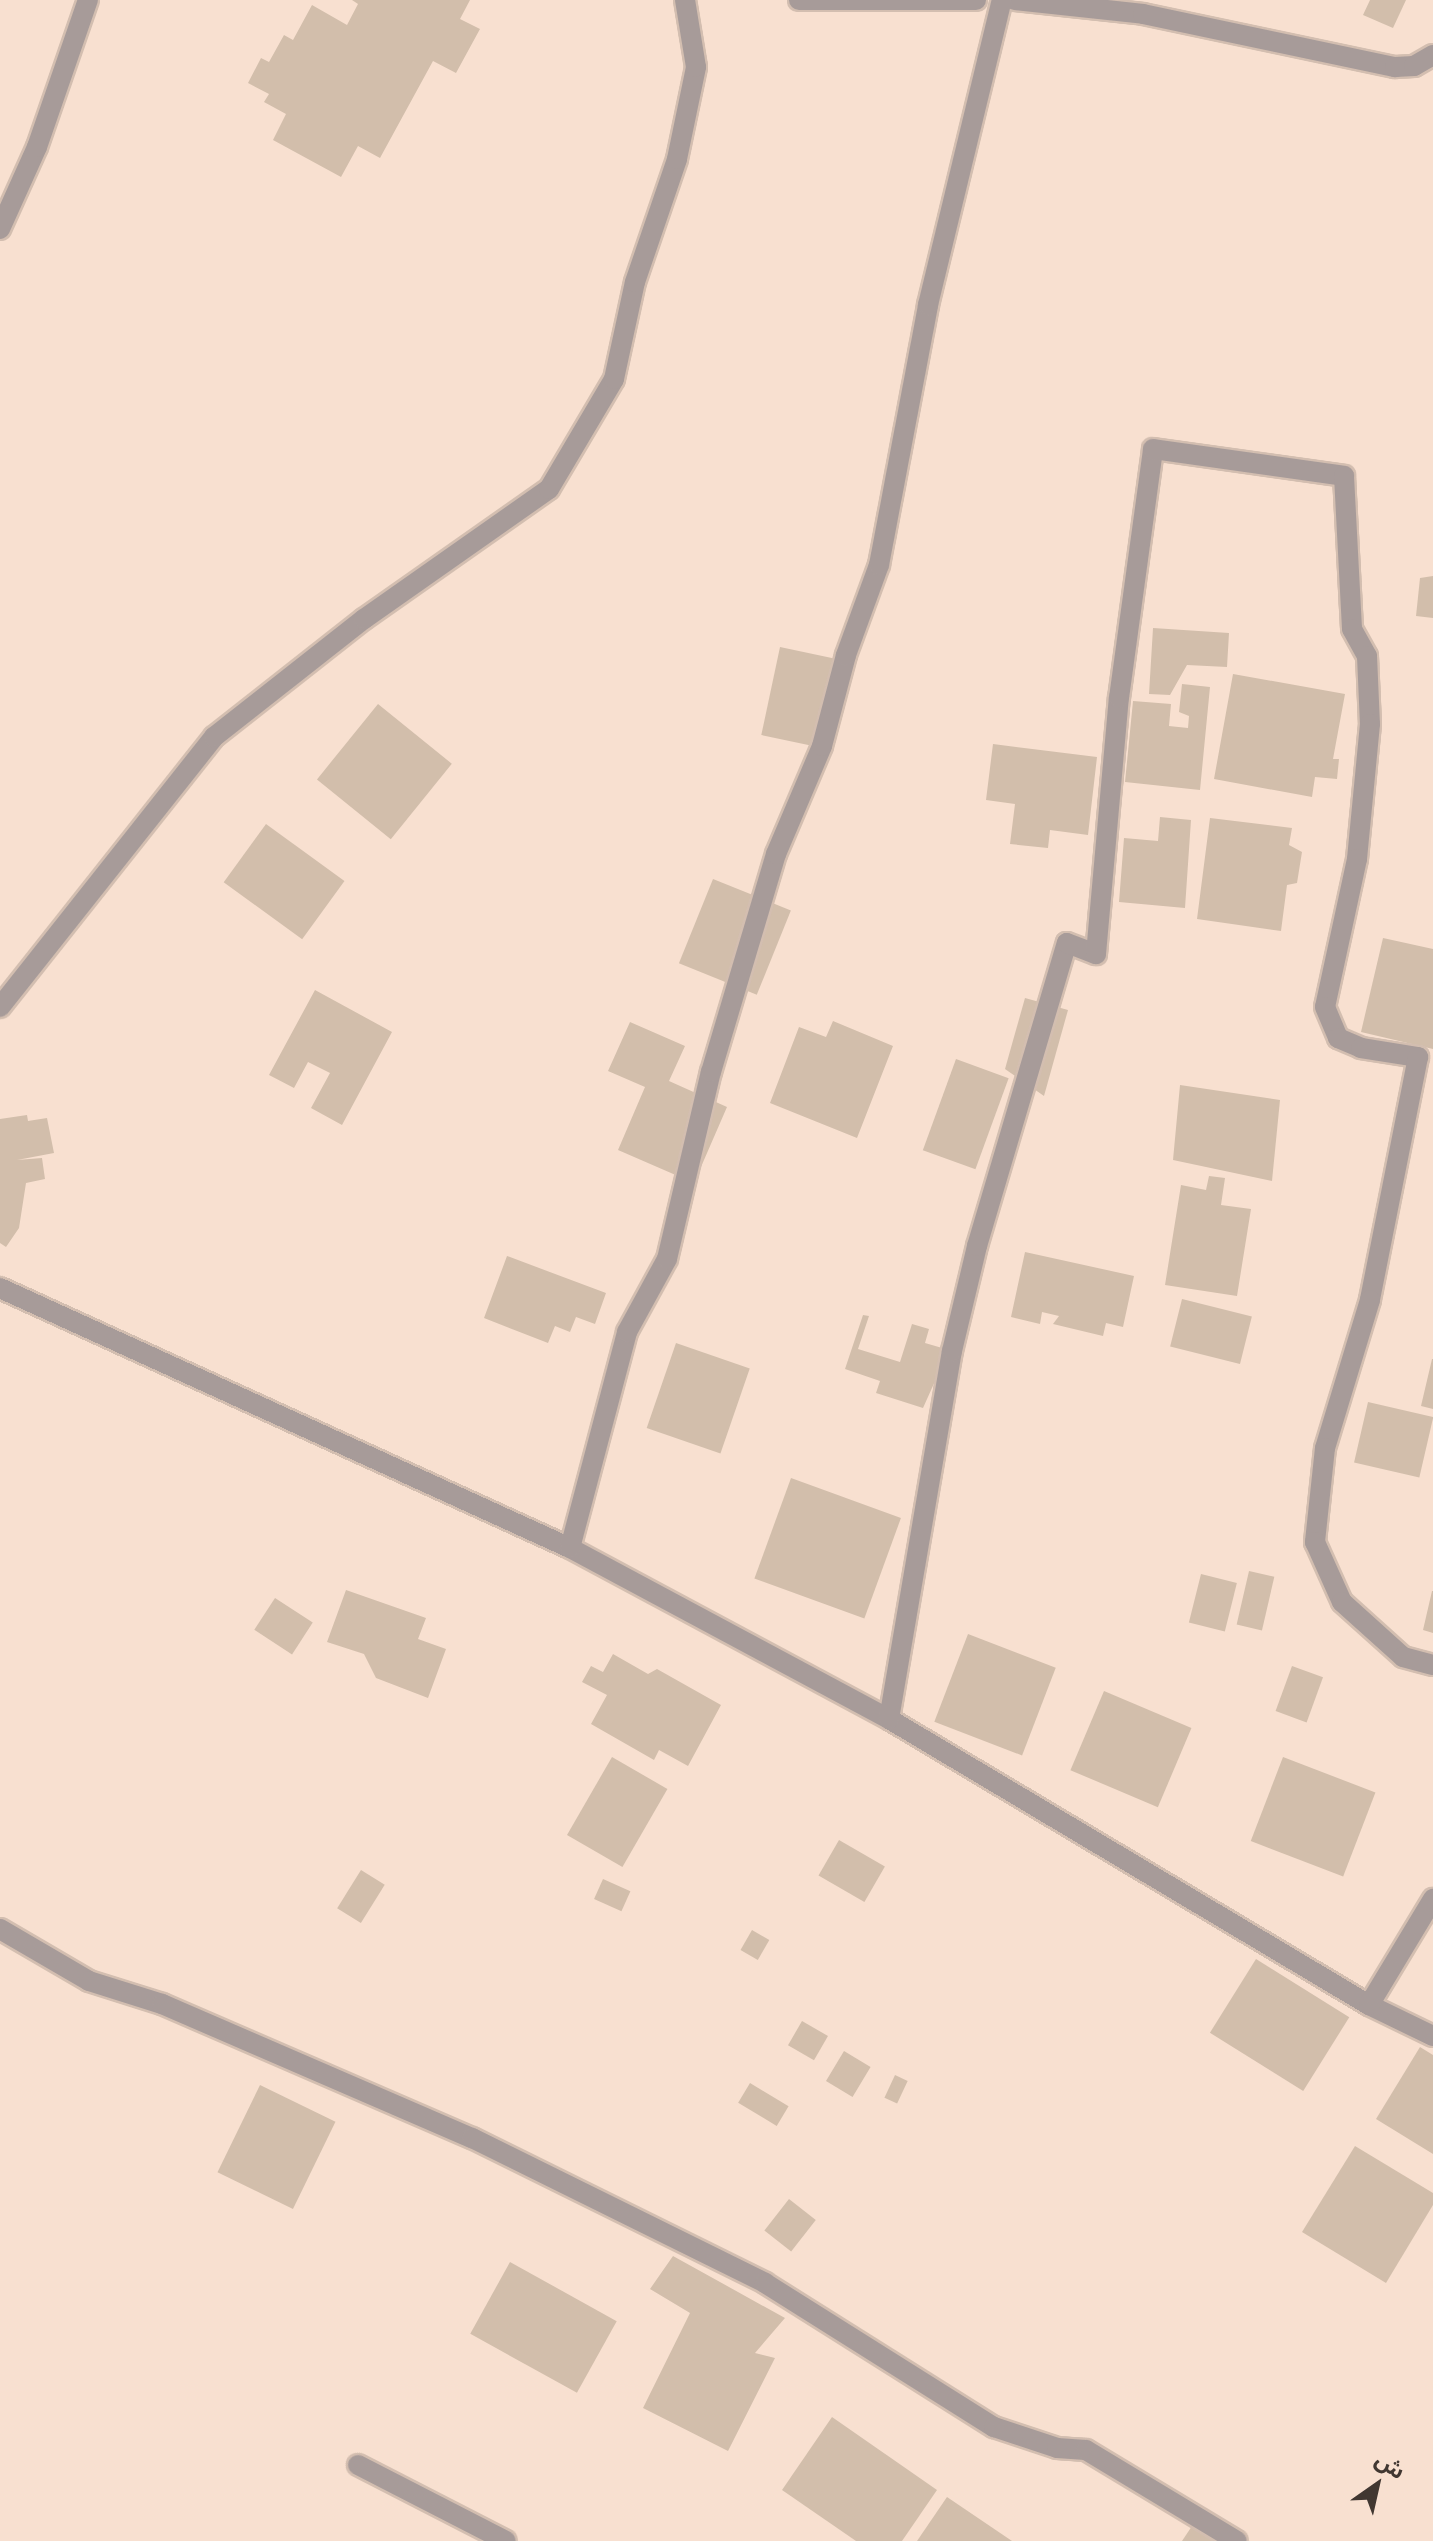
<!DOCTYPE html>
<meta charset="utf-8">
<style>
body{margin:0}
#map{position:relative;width:1433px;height:2541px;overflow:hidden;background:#f8e0d0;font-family:Jost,"Noto Sans Arabic",sans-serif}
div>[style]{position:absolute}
.building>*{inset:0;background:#d2beab;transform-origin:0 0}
.roads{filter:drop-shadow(2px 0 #d3beb0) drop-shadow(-2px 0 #d3beb0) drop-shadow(0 2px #d3beb0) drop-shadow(0 -2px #d3beb0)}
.street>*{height:20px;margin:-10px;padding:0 10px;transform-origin:10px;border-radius:10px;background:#a79b99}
span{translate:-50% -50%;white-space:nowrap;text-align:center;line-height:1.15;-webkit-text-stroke:6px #f8e0d0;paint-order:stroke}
.north{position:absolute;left:1337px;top:2445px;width:80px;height:80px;-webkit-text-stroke:6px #f8e0d0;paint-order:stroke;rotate:34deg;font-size:22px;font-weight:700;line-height:32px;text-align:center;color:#413731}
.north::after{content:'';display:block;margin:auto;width:28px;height:36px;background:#413731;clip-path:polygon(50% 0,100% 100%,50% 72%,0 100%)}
</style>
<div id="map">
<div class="building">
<i style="clip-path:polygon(352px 0,470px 0,460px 19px,480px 29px,456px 73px,433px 61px,380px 158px,358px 146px,341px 177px,273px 140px,286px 114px,264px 102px,269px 94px,248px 83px,261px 58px,269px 62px,284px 35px,293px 40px,312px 5px,347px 25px,358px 4px)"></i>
<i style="clip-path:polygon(1370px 0,1406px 0,1393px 28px,1363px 15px)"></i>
<i style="clip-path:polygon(1433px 576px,1433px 618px,1416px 616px,1420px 578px)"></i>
<i style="clip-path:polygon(1153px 628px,1229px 633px,1227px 667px,1187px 665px,1170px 695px,1149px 694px)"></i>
<i style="left:780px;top:647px;width:59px;height:90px;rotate:12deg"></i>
<i style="clip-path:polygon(1233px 674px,1345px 694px,1333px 759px,1339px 759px,1337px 779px,1315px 777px,1312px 797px,1214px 779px)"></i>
<i style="clip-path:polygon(1182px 684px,1210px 687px,1200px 790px,1125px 782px,1133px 701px,1171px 704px,1169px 726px,1188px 728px,1189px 716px,1179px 712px)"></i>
<i style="left:378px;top:704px;width:95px;height:97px;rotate:39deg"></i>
<i style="clip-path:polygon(993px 744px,1097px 757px,1088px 835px,1050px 830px,1048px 848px,1010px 844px,1015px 804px,986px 800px)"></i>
<i style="clip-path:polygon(1160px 817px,1191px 820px,1185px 908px,1119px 902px,1124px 838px,1158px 841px)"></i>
<i style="clip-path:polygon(1210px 818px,1292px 828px,1289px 845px,1302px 852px,1297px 883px,1287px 885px,1281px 931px,1197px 919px)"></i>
<i style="left:266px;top:824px;width:97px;height:72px;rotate:36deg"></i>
<i style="left:713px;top:879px;width:84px;height:91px;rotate:22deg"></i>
<i style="clip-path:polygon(1383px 938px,1433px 949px,1433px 1049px,1361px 1032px)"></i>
<i style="clip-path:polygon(315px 990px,392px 1032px,342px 1125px,311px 1108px,330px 1073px,308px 1062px,294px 1088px,269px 1075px)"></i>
<i style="clip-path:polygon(1025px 998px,1068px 1010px,1044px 1096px,1005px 1069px)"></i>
<i style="clip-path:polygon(833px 1021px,893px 1046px,857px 1138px,770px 1103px,799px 1027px,826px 1037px)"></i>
<i style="clip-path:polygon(630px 1022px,685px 1046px,669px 1081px,727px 1107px,694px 1183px,618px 1150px,645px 1087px,608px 1071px)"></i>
<i style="left:956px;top:1059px;width:56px;height:97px;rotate:20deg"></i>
<i style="clip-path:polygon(1180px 1085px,1280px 1100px,1272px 1181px,1173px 1160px)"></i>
<i style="clip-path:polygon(27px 1115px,28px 1121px,47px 1118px,54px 1153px,17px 1160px,42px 1158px,45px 1179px,26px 1183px,19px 1228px,6px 1247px,0 1243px,0 1119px)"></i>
<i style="clip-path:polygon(1209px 1176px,1225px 1178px,1221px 1205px,1251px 1209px,1237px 1296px,1165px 1285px,1181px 1185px,1206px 1190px)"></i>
<i style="clip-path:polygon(1025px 1252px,1134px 1276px,1123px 1327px,1106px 1323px,1103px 1336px,1053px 1324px,1059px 1316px,1042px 1312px,1040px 1324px,1011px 1317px)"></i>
<i style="clip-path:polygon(507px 1256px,606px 1293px,595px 1324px,576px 1317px,570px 1332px,555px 1326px,548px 1343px,484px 1318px)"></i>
<i style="left:1182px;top:1299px;width:72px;height:49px;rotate:14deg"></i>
<i style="clip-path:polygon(863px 1315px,869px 1316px,858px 1349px,900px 1362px,912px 1324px,929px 1329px,925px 1343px,949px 1350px,923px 1408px,876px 1393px,880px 1381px,845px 1369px)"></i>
<i style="left:676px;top:1343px;width:78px;height:90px;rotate:19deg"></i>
<i style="clip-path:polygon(1432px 1359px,1433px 1359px,1433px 1409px,1421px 1406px)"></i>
<i style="left:1368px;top:1402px;width:67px;height:62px;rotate:13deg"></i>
<i style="left:791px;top:1478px;width:117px;height:107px;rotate:20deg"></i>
<i style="left:1249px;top:1571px;width:26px;height:55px;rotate:13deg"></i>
<i style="left:1201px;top:1574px;width:37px;height:50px;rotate:14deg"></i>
<i style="clip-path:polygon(346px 1590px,426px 1618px,418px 1639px,446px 1649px,428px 1698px,376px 1678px,364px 1654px,327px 1642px)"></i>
<i style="clip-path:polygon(1432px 1591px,1433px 1591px,1433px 1633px,1423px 1630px)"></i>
<i style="left:275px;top:1598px;width:45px;height:38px;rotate:33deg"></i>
<i style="left:968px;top:1634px;width:94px;height:94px;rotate:21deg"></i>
<i style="clip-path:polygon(613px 1654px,648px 1674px,657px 1669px,721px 1705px,688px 1766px,659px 1750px,654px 1760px,591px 1724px,607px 1695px,582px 1682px,591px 1666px,603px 1672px)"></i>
<i style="left:1292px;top:1666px;width:33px;height:48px;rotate:20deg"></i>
<i style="left:1104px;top:1691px;width:95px;height:86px;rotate:23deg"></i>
<i style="left:612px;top:1757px;width:64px;height:90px;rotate:30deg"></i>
<i style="left:1283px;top:1757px;width:99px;height:90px;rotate:21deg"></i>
<i style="left:839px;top:1840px;width:53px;height:41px;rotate:30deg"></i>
<i style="left:361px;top:1870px;width:28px;height:45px;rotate:32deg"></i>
<i style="left:603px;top:1879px;width:30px;height:22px;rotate:24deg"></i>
<i style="left:752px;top:1930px;width:20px;height:23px;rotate:30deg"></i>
<i style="left:1256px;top:1959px;width:110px;height:87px;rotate:32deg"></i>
<i style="left:802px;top:2021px;width:30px;height:28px;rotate:30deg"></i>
<i style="clip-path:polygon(1420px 2047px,1433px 2055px,1433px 2154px,1376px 2119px)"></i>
<i style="left:844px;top:2051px;width:31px;height:35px;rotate:31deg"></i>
<i style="left:895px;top:2075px;width:14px;height:25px;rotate:25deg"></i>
<i style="left:750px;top:2083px;width:45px;height:23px;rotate:31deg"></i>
<i style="left:260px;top:2085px;width:84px;height:97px;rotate:26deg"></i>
<i style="clip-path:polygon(1355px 2146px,1433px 2193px,1433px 2205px,1386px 2283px,1302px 2232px)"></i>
<i style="left:789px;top:2199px;width:34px;height:40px;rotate:38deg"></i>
<i style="clip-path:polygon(673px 2256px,785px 2318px,755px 2353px,775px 2358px,728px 2451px,643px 2408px,690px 2313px,650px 2289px)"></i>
<i style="left:510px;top:2262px;width:122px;height:82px;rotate:29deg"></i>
<i style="clip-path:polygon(832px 2417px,937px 2490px,902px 2541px,856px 2541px,782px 2490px)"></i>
<i style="clip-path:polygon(947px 2497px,1012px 2541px,917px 2541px)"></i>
<i style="clip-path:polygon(1194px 2523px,1222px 2541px,1182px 2541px)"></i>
</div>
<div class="roads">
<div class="street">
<i style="left:799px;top:0;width:177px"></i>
<i style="left:1015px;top:0;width:129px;rotate:6.2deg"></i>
<i style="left:1143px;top:14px;width:258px;rotate:11.9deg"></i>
<i style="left:1395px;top:67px;width:19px;rotate:-3deg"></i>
<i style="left:1414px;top:66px;width:22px;rotate:-30deg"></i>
<i style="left:0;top:229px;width:90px;rotate:-65.7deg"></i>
<i style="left:37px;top:147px;width:156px;rotate:-70.9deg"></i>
<i style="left:0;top:1007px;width:345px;rotate:-51.6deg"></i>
<i style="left:214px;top:737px;width:191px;rotate:-38.2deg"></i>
<i style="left:364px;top:619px;width:226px;rotate:-35.1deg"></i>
<i style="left:549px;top:489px;width:128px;rotate:-59.4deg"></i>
<i style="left:614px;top:379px;width:99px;rotate:-77.8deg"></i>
<i style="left:635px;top:282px;width:130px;rotate:-71.1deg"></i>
<i style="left:677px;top:159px;width:94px;rotate:-78.3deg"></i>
<i style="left:696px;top:67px;width:68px;rotate:-99.3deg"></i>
<i style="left:0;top:1288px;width:626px;rotate:24.52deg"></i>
<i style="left:570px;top:1548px;width:362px;rotate:28.2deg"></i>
<i style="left:889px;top:1719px;width:559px;rotate:30.79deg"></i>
<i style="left:1369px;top:2005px;width:71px;rotate:25.8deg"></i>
<i style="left:570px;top:1548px;width:223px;rotate:-75.2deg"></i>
<i style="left:627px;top:1332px;width:83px;rotate:-61.3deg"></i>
<i style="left:667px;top:1259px;width:192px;rotate:-76.8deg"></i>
<i style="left:711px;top:1072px;width:227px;rotate:-73.4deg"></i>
<i style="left:776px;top:854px;width:117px;rotate:-66.9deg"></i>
<i style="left:822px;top:746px;width:94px;rotate:-75.2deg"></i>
<i style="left:846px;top:655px;width:96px;rotate:-69.9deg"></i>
<i style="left:879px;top:565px;width:265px;rotate:-79.3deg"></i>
<i style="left:928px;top:305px;width:314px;rotate:-76.4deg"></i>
<i style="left:889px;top:1719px;width:373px;rotate:-80.3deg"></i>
<i style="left:952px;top:1351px;width:108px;rotate:-76.6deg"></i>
<i style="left:977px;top:1246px;width:316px;rotate:-73.5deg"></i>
<i style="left:1067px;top:943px;width:31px;rotate:21deg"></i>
<i style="left:1096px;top:954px;width:257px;rotate:-84.9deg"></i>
<i style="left:1119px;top:698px;width:251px;rotate:-82.2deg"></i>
<i style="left:1153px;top:449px;width:193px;rotate:8deg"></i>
<i style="left:1344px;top:476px;width:153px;rotate:87deg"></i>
<i style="left:1352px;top:629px;width:31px;rotate:61deg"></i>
<i style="left:1367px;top:656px;width:68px;rotate:87.5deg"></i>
<i style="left:1370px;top:724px;width:136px;rotate:95.5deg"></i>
<i style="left:1357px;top:859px;width:151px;rotate:102.2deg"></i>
<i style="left:1325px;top:1007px;width:34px;rotate:67deg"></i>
<i style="left:1338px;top:1038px;width:25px;rotate:23deg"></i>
<i style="left:1361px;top:1048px;width:58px;rotate:9deg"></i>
<i style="left:1418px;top:1057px;width:248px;rotate:101.2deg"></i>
<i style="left:1370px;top:1300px;width:155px;rotate:106.9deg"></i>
<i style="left:1325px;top:1448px;width:95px;rotate:96.1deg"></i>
<i style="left:1315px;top:1542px;width:66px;rotate:65.8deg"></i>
<i style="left:1342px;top:1602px;width:82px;rotate:42deg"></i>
<i style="left:1403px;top:1657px;width:31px;rotate:15deg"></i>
<i style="left:0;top:1929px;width:103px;rotate:30.3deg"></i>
<i style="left:89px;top:1981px;width:77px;rotate:17.5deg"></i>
<i style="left:162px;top:2004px;width:338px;rotate:23.4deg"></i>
<i style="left:472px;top:2138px;width:327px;rotate:26.3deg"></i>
<i style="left:765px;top:2283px;width:271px;rotate:32.2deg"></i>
<i style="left:994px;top:2427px;width:66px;rotate:18.4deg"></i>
<i style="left:1057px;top:2448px;width:29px;rotate:4deg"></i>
<i style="left:1086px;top:2450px;width:176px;rotate:31.1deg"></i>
<i style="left:1369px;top:2005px;width:124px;rotate:-58.9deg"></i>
<i style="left:358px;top:2465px;width:166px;rotate:27.2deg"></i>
</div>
</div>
<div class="north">ش</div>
</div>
